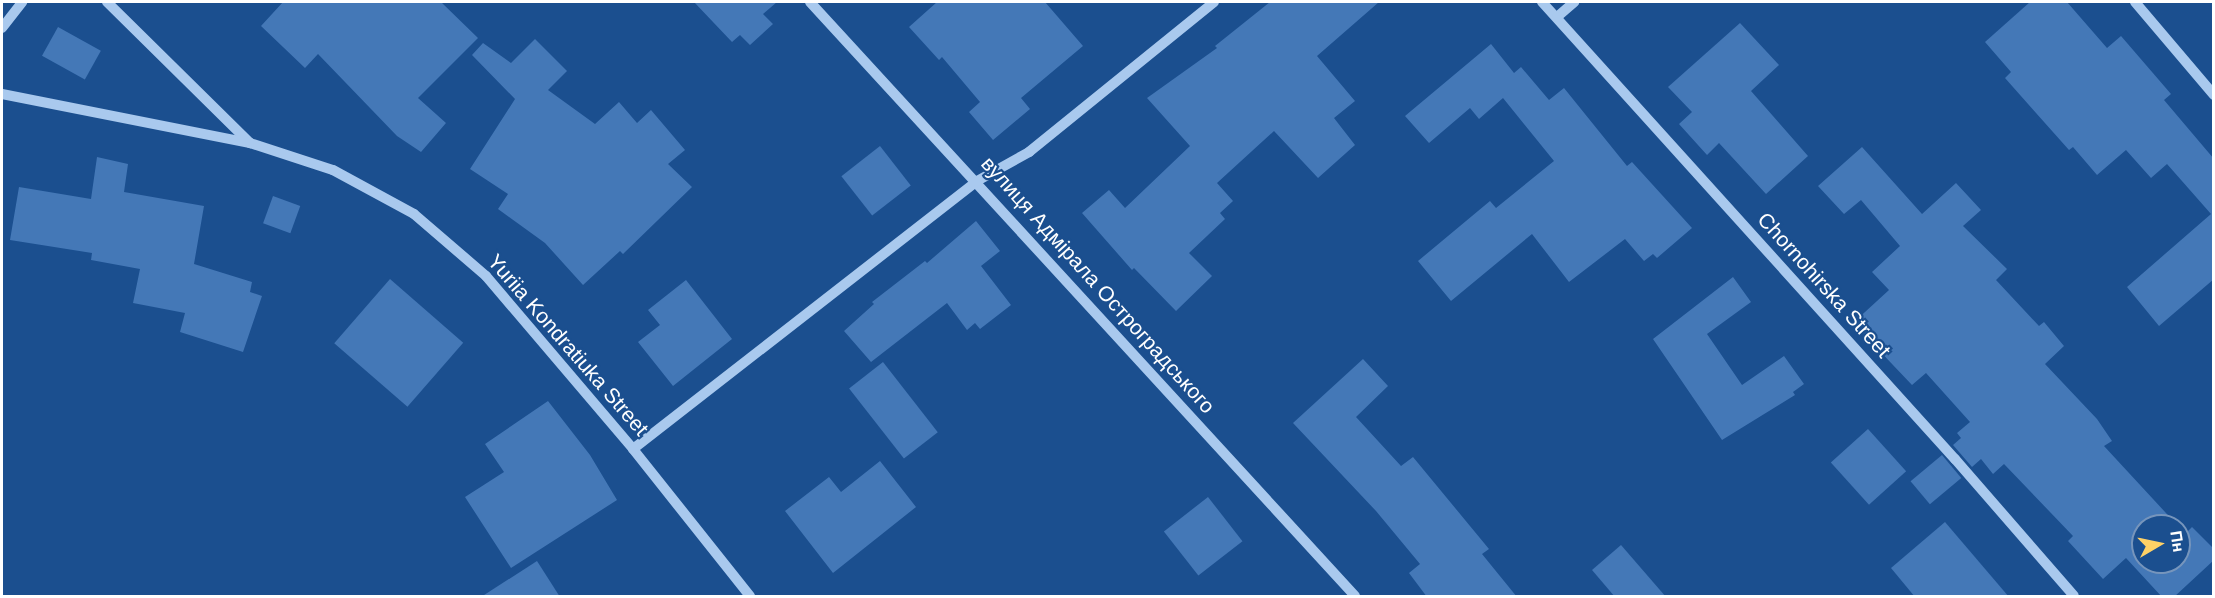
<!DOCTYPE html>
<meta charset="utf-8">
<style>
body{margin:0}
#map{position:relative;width:2215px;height:598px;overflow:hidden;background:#1b4f8f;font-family:Helvetica,sans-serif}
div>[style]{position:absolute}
.building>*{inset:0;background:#4478b7;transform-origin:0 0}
.minor>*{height:10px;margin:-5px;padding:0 5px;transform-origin:5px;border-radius:5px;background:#a9c9ee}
span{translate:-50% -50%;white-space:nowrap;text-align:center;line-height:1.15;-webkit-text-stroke:4.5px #1b4f8f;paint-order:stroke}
.street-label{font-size:21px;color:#fff}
.frame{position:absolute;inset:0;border:3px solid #fff;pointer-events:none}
.north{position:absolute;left:2131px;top:514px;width:60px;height:60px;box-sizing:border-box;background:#1b4f8f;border:2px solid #7695bc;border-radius:50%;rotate:81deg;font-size:16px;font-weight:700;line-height:24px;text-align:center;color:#fff}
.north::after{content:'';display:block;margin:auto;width:21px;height:27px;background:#ffd166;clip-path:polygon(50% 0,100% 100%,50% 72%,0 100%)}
</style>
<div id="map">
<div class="building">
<i style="clip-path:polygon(283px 2px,441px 2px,478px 38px,418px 98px,446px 123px,421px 152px,397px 136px,318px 54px,305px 68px,261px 26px)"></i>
<i style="clip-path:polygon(694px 2px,777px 2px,763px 14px,773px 24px,750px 45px,740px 35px,732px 42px)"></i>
<i style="clip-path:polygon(937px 2px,1045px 2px,1083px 46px,1021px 98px,1030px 109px,993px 140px,969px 112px,980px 102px,942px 57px,939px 60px,909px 27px)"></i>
<i style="clip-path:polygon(1270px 2px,1379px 2px,1317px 56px,1355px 101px,1334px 118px,1355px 145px,1318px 178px,1274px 131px,1217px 183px,1233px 201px,1220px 213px,1225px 219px,1189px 253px,1212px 276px,1176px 311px,1134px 268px,1132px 270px,1082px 213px,1109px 190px,1125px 208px,1190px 146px,1147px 98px,1217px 48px,1215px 46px)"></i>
<i style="clip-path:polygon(2030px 2px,2067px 2px,2107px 48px,2121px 36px,2171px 94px,2164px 100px,2214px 159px,2214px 279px,2159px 326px,2127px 287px,2211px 214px,2167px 164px,2151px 178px,2126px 150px,2097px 175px,2073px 147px,2069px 150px,2005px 78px,2011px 72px,1985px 42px)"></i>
<i style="clip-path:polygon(1740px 23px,1779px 65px,1751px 91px,1808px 156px,1766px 194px,1719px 143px,1707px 155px,1679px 124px,1692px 112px,1668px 87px)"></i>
<i style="left:58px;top:27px;width:49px;height:33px;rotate:29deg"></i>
<i style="clip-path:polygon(535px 39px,567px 71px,548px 90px,595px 124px,619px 102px,637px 123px,651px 110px,685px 150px,668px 164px,692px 187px,623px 254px,620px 251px,583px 285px,545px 243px,498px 209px,508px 194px,470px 169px,515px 99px,472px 55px,483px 43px,511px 63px)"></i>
<i style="clip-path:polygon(1491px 44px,1514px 73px,1521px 67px,1549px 100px,1564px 88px,1627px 166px,1632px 162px,1692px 228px,1657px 258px,1653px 254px,1644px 261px,1625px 239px,1569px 282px,1532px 234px,1451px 301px,1418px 261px,1490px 201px,1496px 208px,1554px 161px,1503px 98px,1479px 119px,1470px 108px,1429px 143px,1405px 116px)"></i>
<i style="left:880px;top:146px;width:50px;height:49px;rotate:52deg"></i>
<i style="clip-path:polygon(1862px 147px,1922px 214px,1956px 183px,1981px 210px,1963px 226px,2007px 269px,1996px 280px,2039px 326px,2044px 322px,2064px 346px,2045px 364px,2097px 419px,2112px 441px,2104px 446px,2178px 526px,2143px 526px,2143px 562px,2179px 562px,2179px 527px,2185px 534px,2192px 527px,2214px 549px,2214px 560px,2174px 597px,2162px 597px,2126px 558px,2103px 579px,2068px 541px,2073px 536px,2004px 464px,1993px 474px,1981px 459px,1972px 467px,1953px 445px,1961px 438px,1957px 433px,1970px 422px,1926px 373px,1912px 385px,1853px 323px,1889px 290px,1872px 272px,1900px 246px,1861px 200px,1844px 214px,1818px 186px)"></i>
<i style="clip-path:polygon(97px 157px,128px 164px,124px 192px,204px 206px,194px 264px,252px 282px,250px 292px,262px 296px,243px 352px,180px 332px,185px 313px,133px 303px,140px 269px,91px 260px,92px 253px,10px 240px,19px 187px,91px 199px)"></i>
<i style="left:273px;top:196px;width:29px;height:29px;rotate:20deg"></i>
<i style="clip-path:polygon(976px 221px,1000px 251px,981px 266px,1011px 305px,980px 329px,975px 323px,967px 330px,947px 303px,871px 362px,844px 331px,874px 304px,872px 302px,925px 261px,927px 263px)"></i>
<i style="clip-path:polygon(1733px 277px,1751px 302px,1707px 334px,1742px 385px,1784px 356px,1804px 384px,1793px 392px,1795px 395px,1722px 440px,1653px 339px)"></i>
<i style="left:390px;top:279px;width:97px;height:85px;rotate:41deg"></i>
<i style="clip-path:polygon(686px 280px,732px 339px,673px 386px,638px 342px,660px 325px,648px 310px)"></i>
<i style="clip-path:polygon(1363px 359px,1388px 386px,1356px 417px,1401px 466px,1413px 457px,1489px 549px,1482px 554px,1517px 597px,1427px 597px,1409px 573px,1420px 564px,1376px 511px,1293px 423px)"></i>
<i style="left:883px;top:362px;width:89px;height:43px;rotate:52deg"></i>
<i style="clip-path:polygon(548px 401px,590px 455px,617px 500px,511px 568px,465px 497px,504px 472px,485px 444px)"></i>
<i style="left:1868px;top:429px;width:57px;height:50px;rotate:48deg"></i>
<i style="left:1942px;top:455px;width:30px;height:41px;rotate:50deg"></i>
<i style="clip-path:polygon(880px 461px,916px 507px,833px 573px,785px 511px,829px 477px,841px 492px)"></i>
<i style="left:1208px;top:497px;width:56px;height:56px;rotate:52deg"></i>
<i style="clip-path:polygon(1945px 522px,2009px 597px,1915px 597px,1891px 568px)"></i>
<i style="clip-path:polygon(1621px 545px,1666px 597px,1615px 597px,1592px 570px)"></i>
<i style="clip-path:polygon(537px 561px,560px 597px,481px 597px)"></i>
</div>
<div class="minor">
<i style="left:107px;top:2px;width:201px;rotate:44.6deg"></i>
<i style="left:810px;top:2px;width:806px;rotate:47.46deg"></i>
<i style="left:1542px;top:2px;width:616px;rotate:47.9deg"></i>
<i style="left:1955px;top:459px;width:181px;rotate:49deg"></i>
<i style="left:2135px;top:2px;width:122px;rotate:49.7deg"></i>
<i style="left:1557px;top:17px;width:23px;rotate:-41deg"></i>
<i style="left:2px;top:28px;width:33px;rotate:-52deg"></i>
<i style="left:2px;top:94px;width:253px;rotate:11.2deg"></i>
<i style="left:250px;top:143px;width:87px;rotate:18deg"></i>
<i style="left:333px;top:170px;width:92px;rotate:28.5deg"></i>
<i style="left:414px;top:214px;width:95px;rotate:40.7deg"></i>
<i style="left:486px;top:276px;width:227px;rotate:49.6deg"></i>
<i style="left:633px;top:449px;width:188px;rotate:51.5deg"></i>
<i style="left:633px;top:449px;width:436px;rotate:-37.9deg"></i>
<i style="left:977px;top:181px;width:60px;rotate:-29.1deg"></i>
<i style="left:1029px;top:152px;width:238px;rotate:-39deg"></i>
</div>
<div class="street-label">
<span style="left:1098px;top:285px;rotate:48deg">вулиця Адмірала Остроградського</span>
<span style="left:1824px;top:285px;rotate:48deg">Chornohirska Street</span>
<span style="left:568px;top:345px;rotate:49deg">Yuriia Kondratiuka Street</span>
</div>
<div class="frame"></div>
<div class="north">Пн</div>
</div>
